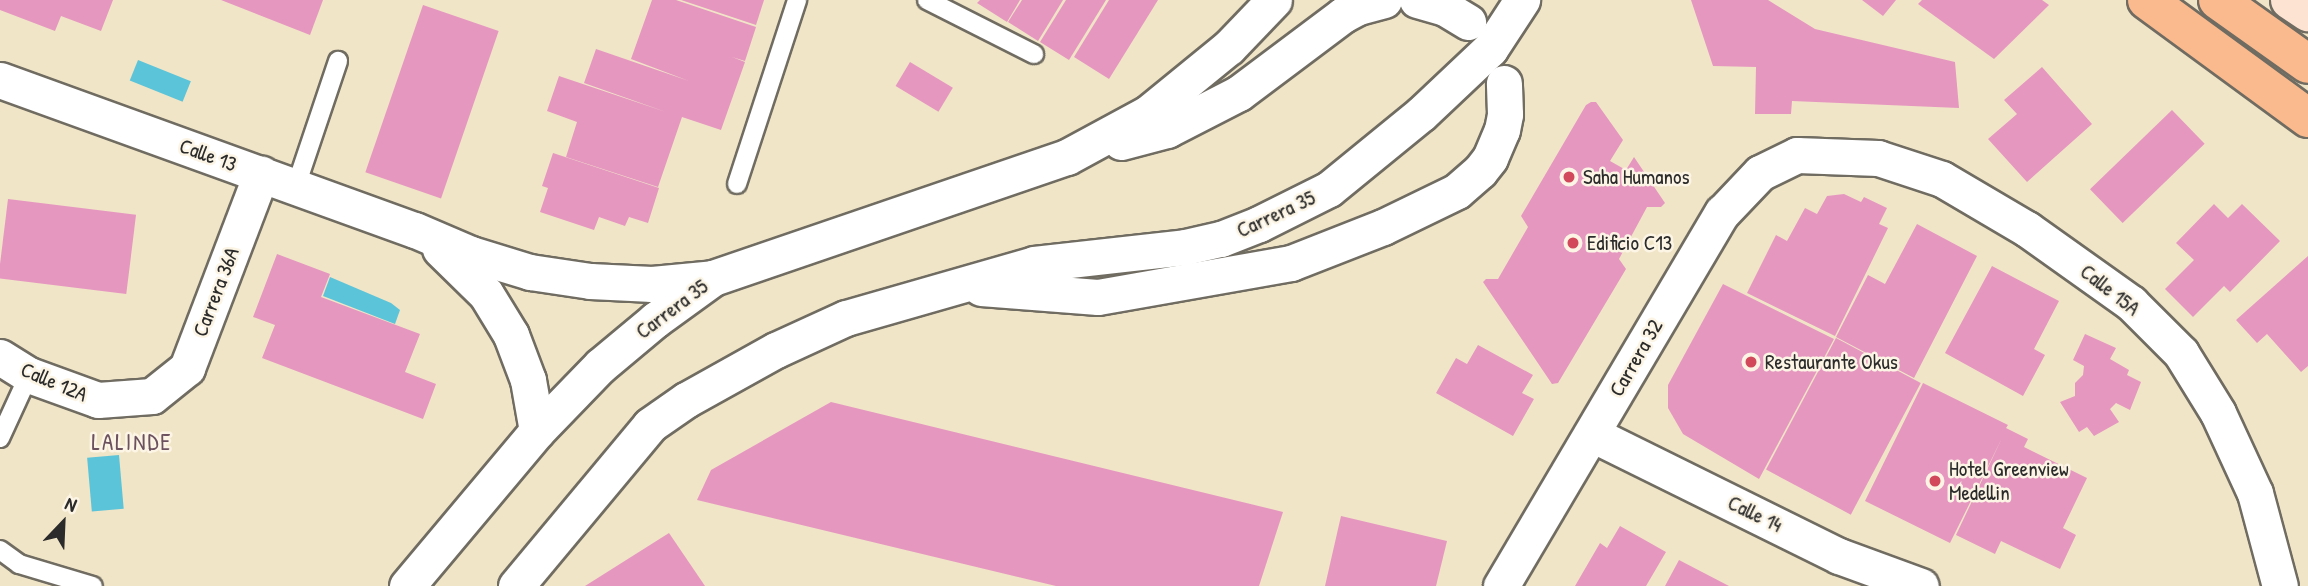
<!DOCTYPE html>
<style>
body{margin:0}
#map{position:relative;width:2308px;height:586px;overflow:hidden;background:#f1e5c7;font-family:"Patrick Hand",sans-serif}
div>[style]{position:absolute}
.water>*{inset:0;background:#5cc4d9;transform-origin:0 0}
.building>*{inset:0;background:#e597c0;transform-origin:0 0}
.roads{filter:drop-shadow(2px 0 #706c62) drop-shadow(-2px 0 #706c62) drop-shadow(0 2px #706c62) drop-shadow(0 -2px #706c62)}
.service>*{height:18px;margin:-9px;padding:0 9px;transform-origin:9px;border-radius:9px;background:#fff}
.minor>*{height:35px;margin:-17.5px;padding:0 17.5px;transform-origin:17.5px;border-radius:17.5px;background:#fff}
.secondary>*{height:38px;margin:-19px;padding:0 19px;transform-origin:19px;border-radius:19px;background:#fde3d1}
.primary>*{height:38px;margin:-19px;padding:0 19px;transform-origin:19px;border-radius:19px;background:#fbba8d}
.dots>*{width:19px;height:19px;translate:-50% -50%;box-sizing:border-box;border:4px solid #fcf5e5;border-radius:50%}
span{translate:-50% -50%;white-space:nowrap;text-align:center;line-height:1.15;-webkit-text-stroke:5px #fcf5e5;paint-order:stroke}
.street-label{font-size:21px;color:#2b2b2b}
.poi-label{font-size:21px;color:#2b2b2b}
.left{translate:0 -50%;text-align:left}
.neighbourhood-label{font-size:23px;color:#6c515f;letter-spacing:2px}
.north{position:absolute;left:28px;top:488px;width:70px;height:70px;-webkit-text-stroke:5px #fcf5e5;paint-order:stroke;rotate:23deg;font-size:19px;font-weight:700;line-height:28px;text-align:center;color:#2b2b2b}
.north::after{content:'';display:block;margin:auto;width:24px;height:32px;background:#2b2b2b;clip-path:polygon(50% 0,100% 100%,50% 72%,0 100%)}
</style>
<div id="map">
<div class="water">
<i style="left:138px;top:60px;width:57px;height:22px;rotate:22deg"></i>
<i style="clip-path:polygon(330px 277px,391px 303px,400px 310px,395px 324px,323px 296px)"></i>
<i style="left:119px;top:455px;width:54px;height:32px;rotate:85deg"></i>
</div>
<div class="building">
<i style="clip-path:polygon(0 0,113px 0,101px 31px,61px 16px,55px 31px,0 10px)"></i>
<i style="clip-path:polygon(221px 0,323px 0,310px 35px)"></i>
<i style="clip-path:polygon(652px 0,676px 0,756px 27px,745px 61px,732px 57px,745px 62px,721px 130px,682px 117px,658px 187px,566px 157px,577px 122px,547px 111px,559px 76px,666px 112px,584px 83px,596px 49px,689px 81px,631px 59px)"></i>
<i style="clip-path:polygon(681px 0,764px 0,756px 25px)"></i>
<i style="clip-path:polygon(980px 0,1020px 0,1007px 22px,977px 3px)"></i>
<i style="clip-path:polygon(1022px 0,1063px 0,1038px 41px,1008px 22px)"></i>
<i style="clip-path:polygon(1066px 0,1106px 0,1069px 60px,1040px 42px)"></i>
<i style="clip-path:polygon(1109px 0,1158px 0,1109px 79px,1074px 57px)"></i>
<i style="clip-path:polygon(1691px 0,1768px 0,1815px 29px,1955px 62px,1959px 108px,1792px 101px,1791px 114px,1755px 114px,1756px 67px,1713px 66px)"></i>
<i style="clip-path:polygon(1862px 0,1896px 0,1883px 16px)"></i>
<i style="clip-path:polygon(1922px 0,2042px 0,2049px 5px,1994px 59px,1918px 4px)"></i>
<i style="left:423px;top:5px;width:80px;height:177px;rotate:19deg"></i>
<i style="left:910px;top:62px;width:50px;height:28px;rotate:31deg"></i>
<i style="clip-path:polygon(2042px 67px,2092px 124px,2027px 182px,1988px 139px,2017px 114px,2004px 100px)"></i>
<i style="clip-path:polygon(1591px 102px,1596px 102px,1623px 140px,1610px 161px,1626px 170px,1634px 157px,1665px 203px,1661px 207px,1647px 207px,1619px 259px,1626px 269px,1558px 383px,1552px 384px,1483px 282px,1486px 279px,1498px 279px,1528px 227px,1521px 216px,1586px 105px)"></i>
<i style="left:2172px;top:110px;width:47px;height:114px;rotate:46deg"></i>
<i style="clip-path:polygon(553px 153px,659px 188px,648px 223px,629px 217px,625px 226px,599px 217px,594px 230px,540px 212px,548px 188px,542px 186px)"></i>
<i style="clip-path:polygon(1844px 194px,1861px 202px,1864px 197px,1887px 208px,1879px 224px,1888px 228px,1835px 336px,1747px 293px,1776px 235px,1787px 241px,1805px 208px,1817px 214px,1827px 196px)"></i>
<i style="left:8px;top:199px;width:129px;height:80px;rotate:7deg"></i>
<i style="clip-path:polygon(2214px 204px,2228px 218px,2242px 204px,2280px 241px,2230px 292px,2224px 286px,2193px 317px,2165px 289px,2194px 260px,2176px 243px)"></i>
<i style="clip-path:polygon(1917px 224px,1977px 256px,1914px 378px,1836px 337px,1868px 275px,1885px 284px)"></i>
<i style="clip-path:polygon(277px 254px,330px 274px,321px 297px,420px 334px,405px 372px,436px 384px,423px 419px,262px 358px,275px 325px,253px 317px)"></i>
<i style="clip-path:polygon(2308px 256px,2308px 366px,2301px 372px,2267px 334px,2257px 343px,2236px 320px)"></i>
<i style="clip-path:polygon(1992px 266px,2059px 301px,2034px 349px,2045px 355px,2023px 396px,1945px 353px)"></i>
<i style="clip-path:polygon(1723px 284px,1834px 339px,1759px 479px,1683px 434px,1668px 408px,1668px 385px)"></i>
<i style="clip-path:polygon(2085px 334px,2116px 348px,2110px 359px,2129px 370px,2127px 375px,2141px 382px,2130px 410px,2116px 403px,2110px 409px,2119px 422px,2094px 436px,2087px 427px,2079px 432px,2060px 402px,2075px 396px,2075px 383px,2083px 375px,2084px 366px,2073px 360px)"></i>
<i style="left:1836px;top:338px;width:96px;height:149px;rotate:28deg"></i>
<i style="clip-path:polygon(1478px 345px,1533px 375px,1522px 393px,1534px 399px,1513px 436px,1436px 393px,1456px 358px,1467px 364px)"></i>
<i style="clip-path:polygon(1923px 383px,2008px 425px,2006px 428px,2028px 439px,2024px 447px,2087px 478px,2063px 528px,2076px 535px,2060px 569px,2001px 541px,1995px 554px,1956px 535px,2002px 438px,1950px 543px,1865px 501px)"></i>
<i style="clip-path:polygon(831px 402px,1283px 512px,1259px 586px,1056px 586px,697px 500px,711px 470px)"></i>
<i style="clip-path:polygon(1341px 516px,1447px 541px,1436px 586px,1325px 586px)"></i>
<i style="clip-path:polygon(1620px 526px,1666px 552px,1646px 586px,1575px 586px,1600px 543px,1607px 548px)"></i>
<i style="clip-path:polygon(669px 533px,705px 586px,585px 586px)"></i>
<i style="clip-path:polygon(1679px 560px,1729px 586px,1665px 586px)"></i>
</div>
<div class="roads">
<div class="service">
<i style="left:927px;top:0;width:120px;rotate:26.8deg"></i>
<i style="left:737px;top:184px;width:194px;rotate:-71.9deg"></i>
<i style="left:296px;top:186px;width:132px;rotate:-71.4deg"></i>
<i style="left:0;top:438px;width:69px;rotate:-65.3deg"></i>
<i style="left:0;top:550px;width:24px;rotate:36deg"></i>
<i style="left:19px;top:564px;width:77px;rotate:16.6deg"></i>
</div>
<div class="minor">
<i style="left:1417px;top:0;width:29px;rotate:16deg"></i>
<i style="left:1445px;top:8px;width:27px;rotate:31deg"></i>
<i style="left:0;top:80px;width:441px;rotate:19.9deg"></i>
<i style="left:415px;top:230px;width:61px;rotate:23.2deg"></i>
<i style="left:471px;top:254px;width:62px;rotate:17deg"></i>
<i style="left:530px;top:272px;width:61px;rotate:8.5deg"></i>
<i style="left:590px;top:281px;width:62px;rotate:2.8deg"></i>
<i style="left:652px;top:284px;width:61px;rotate:-5.6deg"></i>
<i style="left:1121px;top:142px;width:48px;rotate:-14.6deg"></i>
<i style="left:1167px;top:130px;width:81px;rotate:-27.2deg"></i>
<i style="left:1239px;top:93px;width:130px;rotate:-36.9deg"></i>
<i style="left:1343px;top:15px;width:17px;rotate:-28deg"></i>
<i style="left:1358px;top:7px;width:27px;rotate:-15deg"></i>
<i style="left:440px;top:249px;width:64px;rotate:44.4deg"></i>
<i style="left:486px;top:294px;width:48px;rotate:58.6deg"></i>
<i style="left:511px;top:335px;width:48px;rotate:69.3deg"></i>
<i style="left:528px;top:380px;width:52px;rotate:80deg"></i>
<i style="left:981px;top:288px;width:117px;rotate:4.4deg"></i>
<i style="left:1098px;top:297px;width:196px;rotate:-10deg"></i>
<i style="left:1291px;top:263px;width:99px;rotate:-21.4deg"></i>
<i style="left:1383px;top:227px;width:82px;rotate:-25.9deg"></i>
<i style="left:1457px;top:191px;width:30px;rotate:-41deg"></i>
<i style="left:1480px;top:171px;width:16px;rotate:-52deg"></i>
<i style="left:1490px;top:158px;width:30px;rotate:-67deg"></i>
<i style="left:1502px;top:130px;width:16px;rotate:-79deg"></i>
<i style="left:1505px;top:114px;width:31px;rotate:-92deg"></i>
<i style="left:0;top:357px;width:34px;rotate:32deg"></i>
<i style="left:29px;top:375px;width:73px;rotate:19.9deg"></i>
<i style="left:98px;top:400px;width:54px;rotate:-4.2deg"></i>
<i style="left:152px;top:396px;width:45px;rotate:-38.7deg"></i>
<i style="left:187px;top:368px;width:208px;rotate:-69.1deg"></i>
<i style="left:1592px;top:434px;width:275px;rotate:26.3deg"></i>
<i style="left:1839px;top:556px;width:87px;rotate:20.1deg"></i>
<i style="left:407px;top:586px;width:202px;rotate:-50deg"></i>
<i style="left:537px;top:431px;width:91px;rotate:-45.9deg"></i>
<i style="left:600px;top:366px;width:72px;rotate:-39.9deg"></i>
<i style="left:655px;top:320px;width:72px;rotate:-35.9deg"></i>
<i style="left:713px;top:278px;width:374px;rotate:-18.9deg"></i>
<i style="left:1067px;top:157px;width:92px;rotate:-28.5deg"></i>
<i style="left:1148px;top:113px;width:104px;rotate:-39.2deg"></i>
<i style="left:1229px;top:47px;width:65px;rotate:-46.2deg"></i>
<i style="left:516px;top:586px;width:209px;rotate:-50.2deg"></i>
<i style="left:650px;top:425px;width:44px;rotate:-34.8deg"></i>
<i style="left:686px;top:400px;width:103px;rotate:-29.1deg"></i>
<i style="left:776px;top:350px;width:77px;rotate:-24.6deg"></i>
<i style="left:846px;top:318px;width:196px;rotate:-16deg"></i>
<i style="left:1034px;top:264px;width:152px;rotate:-6.4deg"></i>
<i style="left:1185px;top:247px;width:37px;rotate:-13deg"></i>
<i style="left:1221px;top:239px;width:41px;rotate:-21.5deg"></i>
<i style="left:1259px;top:224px;width:78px;rotate:-26.6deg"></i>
<i style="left:1329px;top:189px;width:119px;rotate:-39.2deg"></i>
<i style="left:1421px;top:114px;width:95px;rotate:-43.3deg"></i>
<i style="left:1490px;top:49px;width:59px;rotate:-56.9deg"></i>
<i style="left:1501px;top:586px;width:434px;rotate:-59.4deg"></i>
<i style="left:1722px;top:213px;width:55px;rotate:-46.5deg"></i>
<i style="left:1760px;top:173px;width:41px;rotate:-25.9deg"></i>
<i style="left:1797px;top:155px;width:81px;rotate:2.1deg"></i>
<i style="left:1878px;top:158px;width:67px;rotate:18.2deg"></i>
<i style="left:1942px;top:179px;width:99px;rotate:30.5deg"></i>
<i style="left:2027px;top:229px;width:128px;rotate:35.4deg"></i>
<i style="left:2131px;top:303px;width:71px;rotate:45deg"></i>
<i style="left:2181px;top:353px;width:70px;rotate:58.3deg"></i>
<i style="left:2218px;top:413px;width:88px;rotate:65.2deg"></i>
<i style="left:2255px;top:493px;width:96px;rotate:75deg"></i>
</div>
<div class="secondary">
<i style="left:2290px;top:0;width:22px;rotate:34deg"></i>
</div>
<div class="primary">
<i style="left:2147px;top:0;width:200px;rotate:36.2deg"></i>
<i style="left:2218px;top:0;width:110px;rotate:35.4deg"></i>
</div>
</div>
<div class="dots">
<i style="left:1569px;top:177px;background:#d1495b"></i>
<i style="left:1573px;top:243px;background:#d1495b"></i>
<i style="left:1751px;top:362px;background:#d1495b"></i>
<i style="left:1935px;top:481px;background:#d1495b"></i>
</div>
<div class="street-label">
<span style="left:208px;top:155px;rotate:20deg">Calle 13</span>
<span style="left:1276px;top:214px;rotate:-25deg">Carrera 35</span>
<span style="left:2110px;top:290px;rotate:38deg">Calle 15A</span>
<span style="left:216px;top:292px;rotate:-69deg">Carrera 36A</span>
<span style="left:672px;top:309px;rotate:-37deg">Carrera 35</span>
<span style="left:1636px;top:358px;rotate:-60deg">Carrera 32</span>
<span style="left:54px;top:382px;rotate:23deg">Calle 12A</span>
<span style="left:1755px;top:514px;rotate:26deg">Calle 14</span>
</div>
<div class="poi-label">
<span class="left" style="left:1583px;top:177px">Saha Humanos</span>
<span class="left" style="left:1587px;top:243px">Edificio C13</span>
<span class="left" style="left:1765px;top:362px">Restaurante Okus</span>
<span class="left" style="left:1949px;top:481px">Hotel Greenview<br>Medellin</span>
</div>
<div class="neighbourhood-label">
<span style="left:132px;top:442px">LALINDE</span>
</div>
<div class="north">N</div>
</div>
